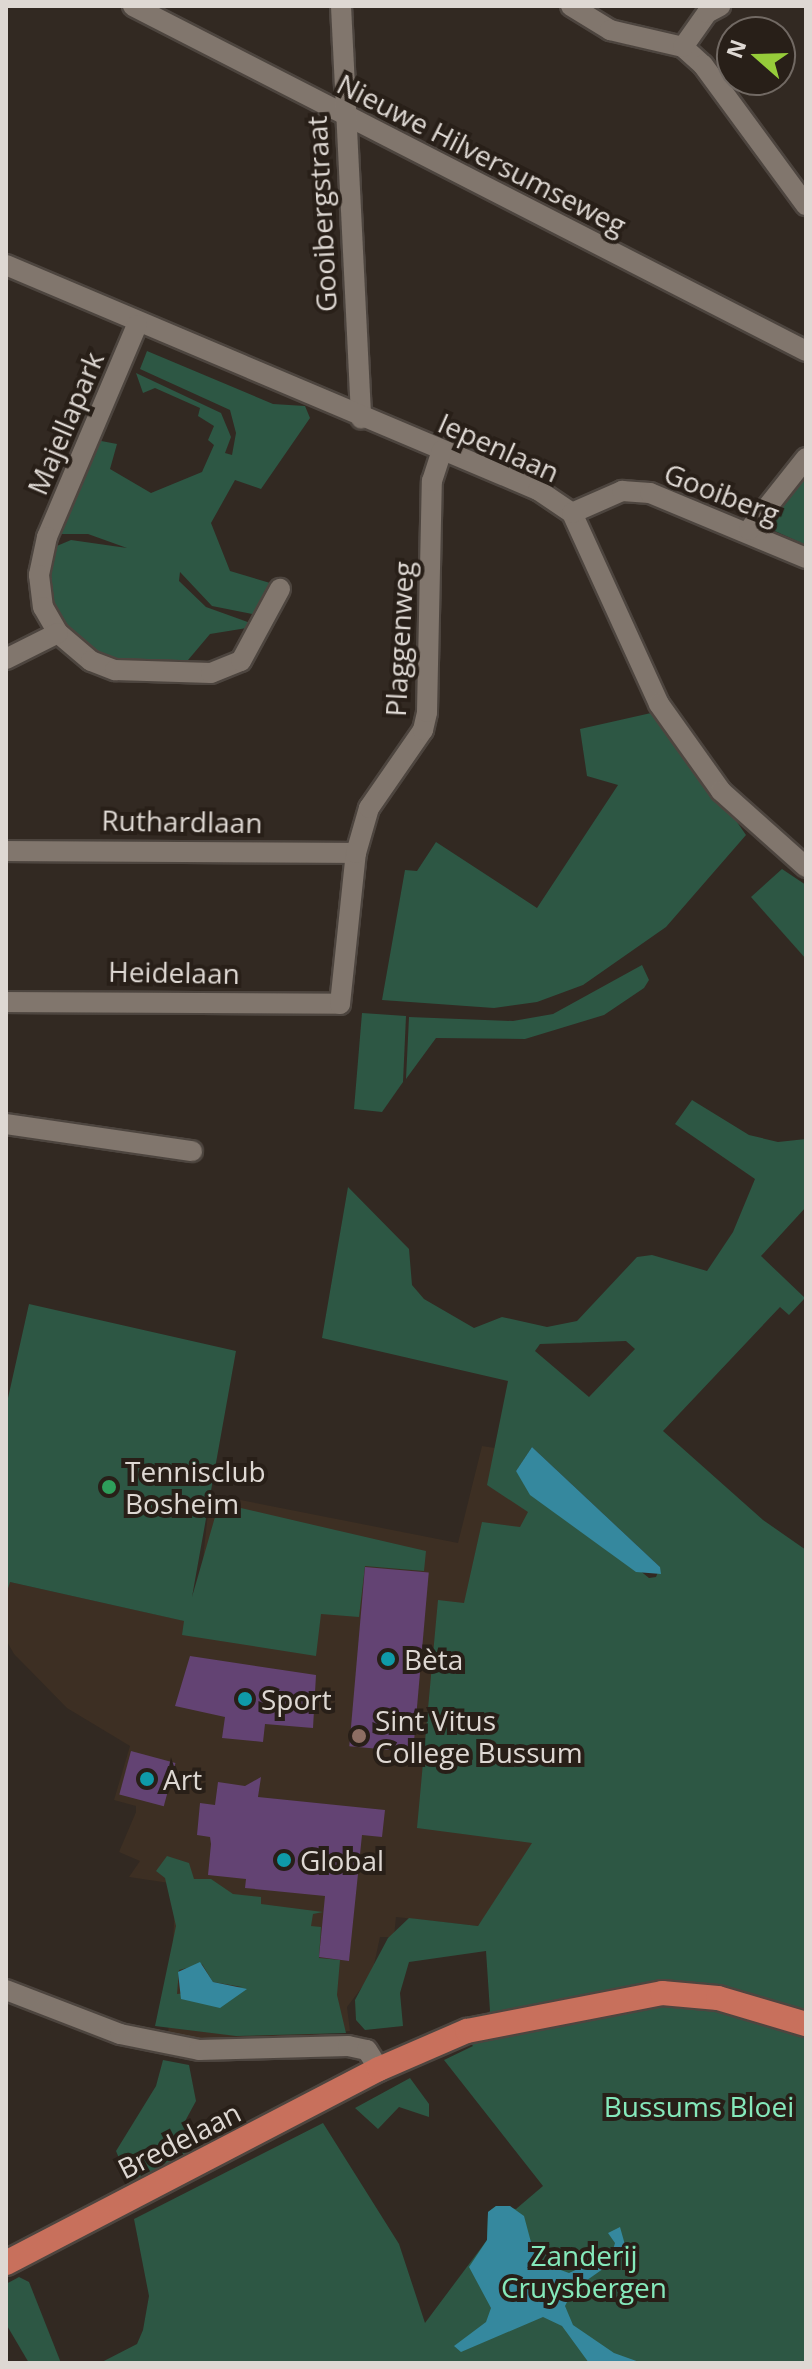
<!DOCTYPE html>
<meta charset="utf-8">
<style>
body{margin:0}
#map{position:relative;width:812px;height:2369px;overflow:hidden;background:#322922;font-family:"Open Sans",sans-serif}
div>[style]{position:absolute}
.built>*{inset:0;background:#3d2f23}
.green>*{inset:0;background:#2d5744}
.water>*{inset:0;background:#35889e}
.building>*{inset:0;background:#634373;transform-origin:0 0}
.roads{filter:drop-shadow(2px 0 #4d453f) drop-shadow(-2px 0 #4d453f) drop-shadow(0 2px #4d453f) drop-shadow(0 -2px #4d453f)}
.minor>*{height:20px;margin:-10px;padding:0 10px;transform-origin:10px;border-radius:10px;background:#81766d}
.major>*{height:24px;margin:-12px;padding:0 12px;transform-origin:12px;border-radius:12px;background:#c8705c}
.dots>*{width:22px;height:22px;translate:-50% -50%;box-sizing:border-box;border:4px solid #281f18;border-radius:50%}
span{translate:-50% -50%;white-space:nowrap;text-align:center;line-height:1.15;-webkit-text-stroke:8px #281f18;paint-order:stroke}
.street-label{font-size:28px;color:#ded8d3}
.poi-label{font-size:28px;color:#ded8d3}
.left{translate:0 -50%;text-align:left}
.park-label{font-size:28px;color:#85e9bb}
.frame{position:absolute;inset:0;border:8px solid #ded8d3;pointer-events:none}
.north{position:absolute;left:716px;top:16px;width:80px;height:80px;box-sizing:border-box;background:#281f18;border:2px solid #716963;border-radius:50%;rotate:290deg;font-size:22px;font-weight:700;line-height:32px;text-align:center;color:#ded8d3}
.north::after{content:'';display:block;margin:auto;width:28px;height:36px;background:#96cc3a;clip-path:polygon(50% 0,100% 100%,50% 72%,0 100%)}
</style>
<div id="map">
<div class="built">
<i style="clip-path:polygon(482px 1446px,495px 1448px,488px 1485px,530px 1495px,562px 1809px,478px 1926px,396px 1917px,394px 1937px,380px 1937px,372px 1974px,347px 2007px,350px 2031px,220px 2044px,168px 2037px,176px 1884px,129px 1877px,140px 1861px,119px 1852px,136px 1812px,136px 1806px,114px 1800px,130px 1746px,67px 1708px,14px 1654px,6px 1640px,6px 1581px,185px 1621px,198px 1605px,210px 1494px,458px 1543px)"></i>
</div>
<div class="green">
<i style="clip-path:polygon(147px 351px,273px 404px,305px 406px,310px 418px,261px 489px,235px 480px,211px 523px,230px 571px,277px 585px,262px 616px,212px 606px,180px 572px,179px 581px,206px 607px,259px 626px,210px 634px,183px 666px,102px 657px,71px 639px,53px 607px,47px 572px,52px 548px,71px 540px,127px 548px,88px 534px,57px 534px,96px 440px,117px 444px,110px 469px,151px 493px,202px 472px,214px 445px,208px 440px,214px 426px,198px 416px,200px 408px,155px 388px,143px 393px,136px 373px,221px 413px,231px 437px,225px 453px,232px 455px,236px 433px,230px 410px,140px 369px)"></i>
<i style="clip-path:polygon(806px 471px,806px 545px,768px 528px)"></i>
<i style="clip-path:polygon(660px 711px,746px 835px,666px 927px,583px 985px,537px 1002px,494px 1008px,382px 1000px,405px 870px,417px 871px,436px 842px,537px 908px,618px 785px,587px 776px,580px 729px)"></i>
<i style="clip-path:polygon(782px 869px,806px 885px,806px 959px,751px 897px)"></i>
<i style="clip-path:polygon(642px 965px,649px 980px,644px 988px,604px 1015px,525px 1039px,436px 1038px,406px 1079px,409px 1017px,513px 1021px,553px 1014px)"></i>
<i style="clip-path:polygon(362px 1013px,406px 1016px,403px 1082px,382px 1112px,354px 1109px)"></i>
<i style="clip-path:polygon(evenodd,692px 1100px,749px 1135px,778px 1142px,806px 1139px,806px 1207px,761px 1256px,805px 1298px,789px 1315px,780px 1307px,663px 1431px,763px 1520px,806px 1550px,806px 2363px,100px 2363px,137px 2344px,143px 2330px,149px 2296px,134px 2219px,323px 2123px,399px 2244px,425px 2323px,487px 2240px,488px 2212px,496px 2206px,516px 2209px,543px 2186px,444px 2060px,473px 2046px,467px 2039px,490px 2011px,486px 1951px,409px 1962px,400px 1993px,403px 2026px,365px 2030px,356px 2020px,355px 2000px,388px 1938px,409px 1918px,478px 1926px,532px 1843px,417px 1828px,438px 1600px,464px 1603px,482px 1522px,520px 1527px,528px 1512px,487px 1485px,508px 1381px,322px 1338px,348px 1187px,409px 1249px,412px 1285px,424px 1299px,474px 1328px,502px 1317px,547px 1327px,577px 1321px,637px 1257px,652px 1255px,707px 1271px,733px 1232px,755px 1179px,675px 1124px,692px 1100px,626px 1341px,635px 1349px,589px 1397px,535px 1351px,540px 1344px,626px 1341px,692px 1100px,532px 1447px,660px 1567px,656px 1577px,649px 1578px,516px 1471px,532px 1447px)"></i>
<i style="clip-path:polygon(29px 1304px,236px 1351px,192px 1597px,219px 1503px,426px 1551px,424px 1571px,365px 1566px,359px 1617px,321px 1614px,316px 1656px,182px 1635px,184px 1621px,10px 1582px,6px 1595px,6px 1407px)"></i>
<i style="clip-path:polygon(evenodd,167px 1856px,189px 1863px,194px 1879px,211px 1879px,233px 1894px,261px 1897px,261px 1904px,323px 1912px,313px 1914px,311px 1926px,321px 1927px,319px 1958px,340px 1960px,337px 1995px,346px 2033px,236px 2036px,155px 2026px,176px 1926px,165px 1878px,156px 1871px,167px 1856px,202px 1964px,213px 1982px,242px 1987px,177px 1994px,179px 1970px,202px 1964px)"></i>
<i style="clip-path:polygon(163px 2060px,189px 2065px,196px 2101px,183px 2125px,199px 2155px,131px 2187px,116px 2151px,156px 2086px)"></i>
<i style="clip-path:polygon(410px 2078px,429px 2104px,429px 2117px,399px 2107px,378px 2129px,355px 2108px)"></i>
<i style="clip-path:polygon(19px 2277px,29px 2282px,61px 2363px,29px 2363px,6px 2324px,6px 2284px)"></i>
</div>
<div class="water">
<i style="clip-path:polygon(532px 1447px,660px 1567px,661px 1574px,636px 1572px,530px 1495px,516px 1471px)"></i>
<i style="clip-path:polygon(200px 1962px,213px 1982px,247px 1989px,220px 2008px,181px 1999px,178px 1972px)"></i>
<i style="clip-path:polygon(496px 2206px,510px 2206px,524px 2216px,536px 2261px,569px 2273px,612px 2253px,615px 2243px,608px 2233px,620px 2227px,627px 2252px,573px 2290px,565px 2306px,573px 2325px,614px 2353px,642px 2363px,589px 2363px,562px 2326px,543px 2317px,461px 2352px,454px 2346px,486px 2322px,491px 2308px,469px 2267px,487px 2240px,488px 2212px)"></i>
</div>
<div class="building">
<i style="left:365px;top:1567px;width:64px;height:180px;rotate:5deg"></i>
<i style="clip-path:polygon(190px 1656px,316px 1675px,313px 1728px,265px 1724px,263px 1742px,222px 1738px,225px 1717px,175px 1706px)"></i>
<i style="left:131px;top:1751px;width:46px;height:45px;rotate:15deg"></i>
<i style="clip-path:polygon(261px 1777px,258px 1797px,385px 1810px,382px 1837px,362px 1835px,349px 1961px,319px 1957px,325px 1896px,245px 1888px,246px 1879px,208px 1875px,211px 1844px,210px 1837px,197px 1835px,200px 1803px,215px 1805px,218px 1782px,245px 1786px)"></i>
</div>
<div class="roads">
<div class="minor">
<i style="left:133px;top:6px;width:756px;rotate:27.14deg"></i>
<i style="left:341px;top:6px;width:413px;rotate:87.2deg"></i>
<i style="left:571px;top:6px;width:46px;rotate:31.6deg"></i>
<i style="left:610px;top:30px;width:75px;rotate:13.1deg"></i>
<i style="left:683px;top:47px;width:27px;rotate:42deg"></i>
<i style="left:703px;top:65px;width:174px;rotate:53.7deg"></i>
<i style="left:683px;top:47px;width:42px;rotate:-54.8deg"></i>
<i style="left:707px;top:13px;width:15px;rotate:-28deg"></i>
<i style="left:6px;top:265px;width:578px;rotate:22.93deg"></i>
<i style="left:538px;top:490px;width:41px;rotate:34.1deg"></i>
<i style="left:572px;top:513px;width:210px;rotate:65.5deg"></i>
<i style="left:659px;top:704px;width:107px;rotate:54.5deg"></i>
<i style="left:721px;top:791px;width:114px;rotate:41.8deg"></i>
<i style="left:137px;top:325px;width:230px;rotate:113deg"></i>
<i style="left:47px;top:537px;width:39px;rotate:102deg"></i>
<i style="left:39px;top:575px;width:32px;rotate:83deg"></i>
<i style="left:43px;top:607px;width:30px;rotate:60deg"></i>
<i style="left:58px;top:633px;width:43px;rotate:40.3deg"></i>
<i style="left:91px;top:661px;width:26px;rotate:21deg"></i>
<i style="left:115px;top:670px;width:96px;rotate:1.8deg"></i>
<i style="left:211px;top:673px;width:32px;rotate:-22deg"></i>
<i style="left:241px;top:661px;width:82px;rotate:-61.6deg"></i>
<i style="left:572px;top:513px;width:55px;rotate:-23.7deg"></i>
<i style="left:622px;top:491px;width:28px;rotate:4deg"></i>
<i style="left:650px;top:493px;width:169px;rotate:22.6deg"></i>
<i style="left:749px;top:530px;width:92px;rotate:-51.6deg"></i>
<i style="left:6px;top:659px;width:58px;rotate:-26.6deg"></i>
<i style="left:6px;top:851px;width:350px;rotate:0.3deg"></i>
<i style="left:6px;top:1002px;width:334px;rotate:0.3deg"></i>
<i style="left:340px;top:1004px;width:152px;rotate:-84deg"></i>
<i style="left:356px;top:853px;width:47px;rotate:-73.9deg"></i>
<i style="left:369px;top:808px;width:95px;rotate:-55.3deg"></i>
<i style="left:423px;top:730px;width:18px;rotate:-77deg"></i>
<i style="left:427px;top:712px;width:231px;rotate:-88.8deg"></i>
<i style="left:432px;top:481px;width:32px;rotate:-72deg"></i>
<i style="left:6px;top:1124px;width:188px;rotate:8.3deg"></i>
<i style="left:6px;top:1990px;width:122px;rotate:21.1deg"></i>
<i style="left:120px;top:2034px;width:81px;rotate:11.4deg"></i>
<i style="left:199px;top:2050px;width:149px;rotate:-1.5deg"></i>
<i style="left:348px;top:2046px;width:19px;rotate:12deg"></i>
<i style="left:367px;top:2050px;width:22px;rotate:58deg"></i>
</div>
<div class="major">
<i style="left:6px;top:2263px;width:420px;rotate:-27.5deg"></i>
<i style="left:379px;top:2069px;width:96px;rotate:-23.4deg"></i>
<i style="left:467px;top:2031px;width:199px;rotate:-11deg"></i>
<i style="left:662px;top:1993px;width:56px;rotate:5.1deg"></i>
<i style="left:718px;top:1998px;width:92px;rotate:16.5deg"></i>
</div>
</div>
<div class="dots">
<i style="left:109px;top:1487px;background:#2e9e5b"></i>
<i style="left:388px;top:1659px;background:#0f9aa8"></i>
<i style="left:245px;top:1699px;background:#0f9aa8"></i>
<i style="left:359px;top:1736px;background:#8d6e63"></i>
<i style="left:147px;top:1779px;background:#0f9aa8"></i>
<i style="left:284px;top:1860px;background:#0f9aa8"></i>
</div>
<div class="street-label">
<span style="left:482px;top:154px;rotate:27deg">Nieuwe Hilversumseweg</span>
<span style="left:321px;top:214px;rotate:-93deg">Gooibergstraat</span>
<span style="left:65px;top:423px;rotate:-67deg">Majellapark</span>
<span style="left:499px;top:447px;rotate:24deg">Iepenlaan</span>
<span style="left:722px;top:493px;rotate:21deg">Gooiberg</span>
<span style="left:399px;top:639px;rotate:-87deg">Plaggenweg</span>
<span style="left:182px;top:821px;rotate:1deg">Ruthardlaan</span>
<span style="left:174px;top:972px;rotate:1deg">Heidelaan</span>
<span style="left:179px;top:2140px;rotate:-27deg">Bredelaan</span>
</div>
<div class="poi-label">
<span class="left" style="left:125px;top:1487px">Tennisclub<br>Bosheim</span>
<span class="left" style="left:404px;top:1659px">Bèta</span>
<span class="left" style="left:261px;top:1699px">Sport</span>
<span class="left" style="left:375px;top:1736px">Sint Vitus<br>College Bussum</span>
<span class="left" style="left:163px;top:1779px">Art</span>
<span class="left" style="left:300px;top:1860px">Global</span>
</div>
<div class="park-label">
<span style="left:699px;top:2106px">Bussums Bloei</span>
<span style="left:584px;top:2271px">Zanderij<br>Cruysbergen</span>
</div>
<div class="frame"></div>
<div class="north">N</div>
</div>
